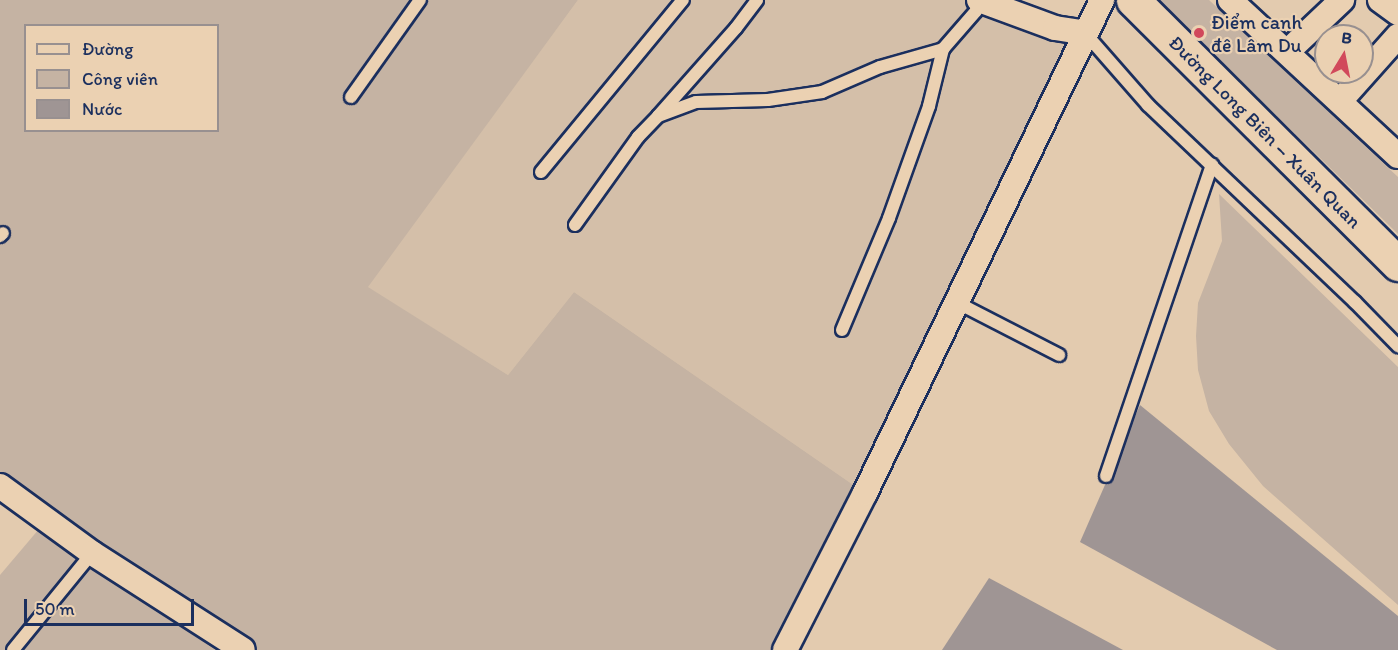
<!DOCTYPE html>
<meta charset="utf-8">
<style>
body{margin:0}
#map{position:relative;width:1398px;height:650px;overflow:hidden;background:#e3cbaf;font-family:Itim,sans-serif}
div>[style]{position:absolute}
.built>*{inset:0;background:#d4bfa9}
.green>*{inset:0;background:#c5b3a3}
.water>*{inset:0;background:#9f9594}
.roads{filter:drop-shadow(2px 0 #1b2f5e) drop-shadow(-2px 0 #1b2f5e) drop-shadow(0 2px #1b2f5e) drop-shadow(0 -2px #1b2f5e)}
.lane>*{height:12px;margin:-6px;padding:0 6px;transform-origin:6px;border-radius:6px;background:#ebd1b2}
.street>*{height:24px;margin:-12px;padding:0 12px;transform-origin:12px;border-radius:12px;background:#ebd1b2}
.primary>*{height:33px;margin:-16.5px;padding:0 16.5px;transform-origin:16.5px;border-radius:16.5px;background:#ebd1b2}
.dots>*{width:16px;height:16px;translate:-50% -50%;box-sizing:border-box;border:3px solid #ebd1b2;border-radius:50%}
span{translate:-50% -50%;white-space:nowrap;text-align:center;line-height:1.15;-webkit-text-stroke:4.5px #ebd1b2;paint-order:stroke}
.poi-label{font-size:20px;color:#1b2f5e}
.left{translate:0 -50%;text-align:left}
.street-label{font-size:20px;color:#1b2f5e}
.legend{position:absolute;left:24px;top:24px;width:195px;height:108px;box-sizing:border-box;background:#ebd1b2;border:2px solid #989090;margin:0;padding:8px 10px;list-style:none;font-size:18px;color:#1b2f5e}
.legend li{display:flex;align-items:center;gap:12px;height:30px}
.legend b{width:30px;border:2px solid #989090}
.north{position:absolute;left:1314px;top:24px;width:60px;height:60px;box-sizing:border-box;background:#ebd1b2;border:2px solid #989090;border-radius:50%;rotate:10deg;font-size:16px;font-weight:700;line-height:24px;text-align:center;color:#1b2f5e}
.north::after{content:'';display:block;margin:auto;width:21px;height:27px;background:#d1495b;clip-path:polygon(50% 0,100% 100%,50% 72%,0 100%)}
.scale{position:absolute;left:24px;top:599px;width:170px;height:27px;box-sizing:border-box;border:3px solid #1b2f5e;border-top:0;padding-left:8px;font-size:18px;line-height:21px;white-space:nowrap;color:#1b2f5e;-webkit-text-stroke:4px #ebd1b2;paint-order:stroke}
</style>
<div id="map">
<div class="built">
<i style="clip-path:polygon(578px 0,965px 0,976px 11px,1085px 33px,865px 493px,574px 292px,508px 375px,367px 287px)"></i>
</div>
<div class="green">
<i style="clip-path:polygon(evenodd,0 0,578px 0,368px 287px,508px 375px,574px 292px,865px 493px,785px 650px,247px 650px,0 485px,0 0,26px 26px,218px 26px,218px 130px,26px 130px,26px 26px)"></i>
<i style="clip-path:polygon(1158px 0,1209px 0,1398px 177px,1398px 234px)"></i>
<i style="clip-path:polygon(1219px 194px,1398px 367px,1398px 605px,1263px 486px,1229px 444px,1209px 411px,1198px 370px,1196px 336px,1198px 303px,1222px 241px)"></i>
<i style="clip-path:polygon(39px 529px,215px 650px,0 650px,0 575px)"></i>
</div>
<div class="water">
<i style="clip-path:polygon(1140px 405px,1398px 616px,1398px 650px,1277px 650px,1080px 542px)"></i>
<i style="clip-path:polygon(989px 578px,1123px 650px,942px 650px)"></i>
</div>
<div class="roads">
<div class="lane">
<i style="left:1085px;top:33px;width:96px;rotate:48.8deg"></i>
<i style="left:1148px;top:105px;width:286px;rotate:43.6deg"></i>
<i style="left:1355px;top:302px;width:62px;rotate:45.7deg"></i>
<i style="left:351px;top:97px;width:119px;rotate:-54.6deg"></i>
<i style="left:659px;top:115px;width:116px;rotate:-48.5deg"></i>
<i style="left:736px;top:28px;width:35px;rotate:-53deg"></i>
<i style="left:541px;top:172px;width:223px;rotate:-50.5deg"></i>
<i style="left:575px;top:225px;width:108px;rotate:-54.4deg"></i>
<i style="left:638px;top:137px;width:29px;rotate:-46deg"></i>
<i style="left:658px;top:116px;width:40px;rotate:-20.2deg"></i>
<i style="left:696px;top:102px;width:72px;rotate:-1.6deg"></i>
<i style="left:768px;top:100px;width:55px;rotate:-8.4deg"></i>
<i style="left:822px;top:92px;width:63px;rotate:-23.3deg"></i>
<i style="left:880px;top:67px;width:66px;rotate:-15.9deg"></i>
<i style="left:0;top:236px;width:4px;rotate:-45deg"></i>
<i style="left:956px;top:302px;width:116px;rotate:27.2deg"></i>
<i style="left:842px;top:330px;width:121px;rotate:-67.2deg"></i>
<i style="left:889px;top:218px;width:119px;rotate:-70.3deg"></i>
<i style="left:929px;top:106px;width:59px;rotate:-76.2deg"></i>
<i style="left:943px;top:49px;width:50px;rotate:-49deg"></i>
<i style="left:976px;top:11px;width:11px;rotate:-80deg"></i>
<i style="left:1106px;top:476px;width:329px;rotate:-71.2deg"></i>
<i style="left:13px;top:650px;width:125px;rotate:-50.8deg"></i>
</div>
<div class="street">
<i style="left:979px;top:0;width:81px;rotate:20.2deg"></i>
<i style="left:1055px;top:28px;width:30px;rotate:9deg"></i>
<i style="left:1230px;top:0;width:229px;rotate:42.9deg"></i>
<i style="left:1380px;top:0;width:22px;rotate:36deg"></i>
<i style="left:1287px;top:52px;width:76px;rotate:-43.4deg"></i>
<i style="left:1340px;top:101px;width:87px;rotate:-48.3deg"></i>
<i style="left:0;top:486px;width:114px;rotate:36.1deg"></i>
<i style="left:92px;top:553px;width:179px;rotate:32.7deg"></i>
<i style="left:785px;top:650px;width:176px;rotate:-63deg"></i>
<i style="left:865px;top:493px;width:547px;rotate:-64.32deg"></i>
</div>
<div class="primary">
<i style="left:1133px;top:0;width:374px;rotate:44.9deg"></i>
</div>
</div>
<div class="dots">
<i style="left:1199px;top:33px;background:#d1495b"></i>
</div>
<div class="poi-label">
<span class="left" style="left:1211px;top:34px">Điểm canh<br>đê Lâm Du</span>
</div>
<div class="street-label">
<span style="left:1265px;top:132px;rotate:45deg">Đường Long Biên – Xuân Quan</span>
</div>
<ul class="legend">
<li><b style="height:8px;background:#ebd1b2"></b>Đường</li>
<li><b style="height:16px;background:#c5b3a3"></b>Công viên</li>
<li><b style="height:16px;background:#9f9594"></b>Nước</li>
</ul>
<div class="north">B</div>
<div class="scale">50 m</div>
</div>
